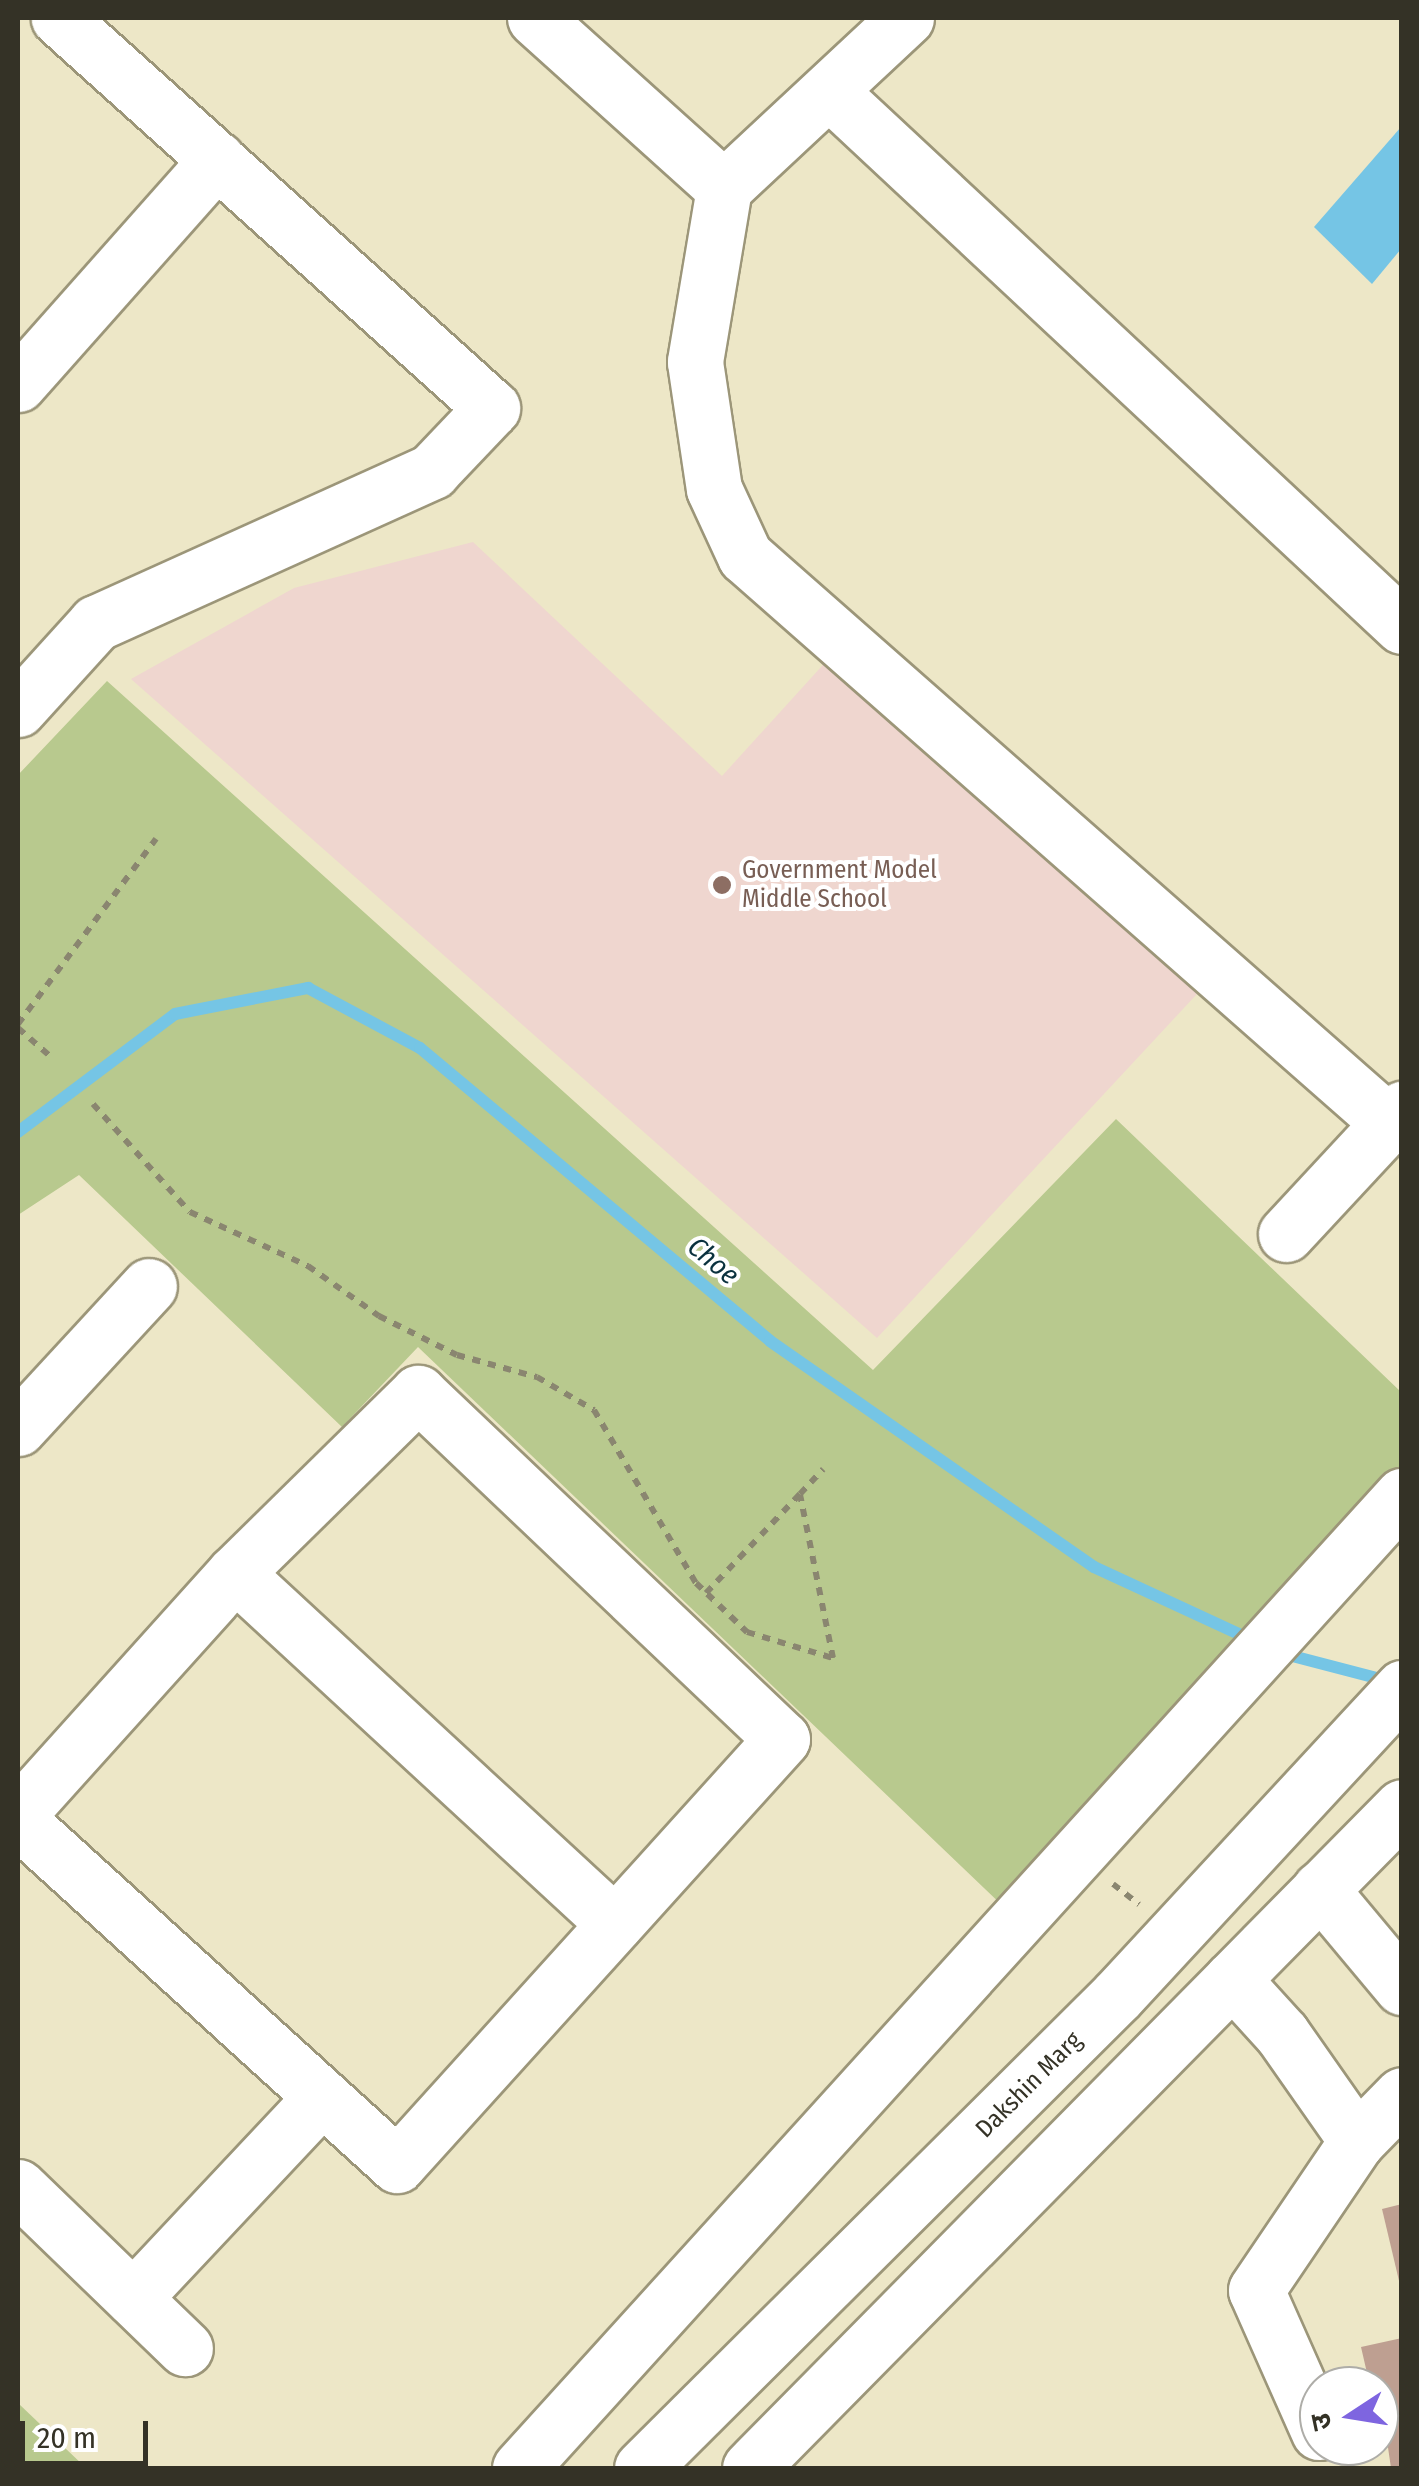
<!DOCTYPE html>
<meta charset="utf-8">
<style>
body{margin:0}
#map{position:relative;width:1419px;height:2486px;overflow:hidden;background:#ede7c7;font-family:"Fira Sans Condensed","Noto Sans Devanagari",sans-serif}
div>[style]{position:absolute}
.education>*{inset:0;background:#efd6cf}
.green>*{inset:0;background:#b8c98e}
.water>*{inset:0;background:#75c5e5}
.stream>*{height:12px;margin:-6px;padding:0 6px;transform-origin:6px;border-radius:6px;background:#75c5e5}
.building>*{inset:0;background:#be9f91}
.path>*{height:6px;margin-top:-3px;transform-origin:0;background:repeating-linear-gradient(90deg,#8a8670 0 8px,transparent 0 16px)}
.roads{filter:drop-shadow(2px 0 #9c9679) drop-shadow(-2px 0 #9c9679) drop-shadow(0 2px #9c9679) drop-shadow(0 -2px #9c9679)}
.minor>*{height:55px;margin:-27.5px;padding:0 27.5px;transform-origin:27.5px;border-radius:27.5px;background:#fff}
.major>*{height:55px;margin:-27.5px;padding:0 27.5px;transform-origin:27.5px;border-radius:27.5px;background:#fff}
.dots>*{width:28px;height:28px;translate:-50% -50%;box-sizing:border-box;border:5px solid #fff;border-radius:50%}
span{translate:-50% -50%;white-space:nowrap;text-align:center;line-height:1.15;-webkit-text-stroke:8px #fff;paint-order:stroke}
.education-label{font-size:25px;color:#785e54}
.left{translate:0 -50%;text-align:left}
.street-label{font-size:25px;color:#343226}
.water-label{font-size:28px;color:#0a313e;font-style:italic}
.frame{position:absolute;inset:0;border:20px solid #343226;pointer-events:none}
.north{position:absolute;left:1299px;top:2366px;width:100px;height:100px;box-sizing:border-box;background:#fff;border:2px solid #aeada8;border-radius:50%;rotate:258deg;font-size:28px;font-weight:700;line-height:40px;text-align:center;color:#343226}
.north::after{content:'';display:block;margin:auto;width:35px;height:45px;background:#7e65e0;clip-path:polygon(50% 0,100% 100%,50% 72%,0 100%)}
.scale{position:absolute;left:20px;top:2421px;width:128px;height:45px;box-sizing:border-box;border:5px solid #343226;border-top:0;padding-left:12px;font-size:30px;line-height:35px;white-space:nowrap;color:#343226;-webkit-text-stroke:8px #fff;paint-order:stroke}
</style>
<div id="map">
<div class="education">
<i style="clip-path:polygon(473px 542px,722px 776px,831px 656px,1197px 994px,877px 1338px,131px 679px,294px 588px)"></i>
</div>
<div class="green">
<i style="clip-path:polygon(107px 681px,873px 1370px,1116px 1119px,1401px 1392px,1401px 1494px,1007px 1910px,418px 1347px,342px 1427px,79px 1175px,18px 1215px,18px 775px)"></i>
<i style="clip-path:polygon(18px 2403px,86px 2468px,18px 2468px)"></i>
</div>
<div class="water">
<i style="clip-path:polygon(1401px 127px,1401px 249px,1372px 284px,1314px 227px)"></i>
</div>
<div class="stream">
<i style="left:18px;top:1132px;width:196px;rotate:-36.9deg"></i>
<i style="left:175px;top:1014px;width:136px;rotate:-11.1deg"></i>
<i style="left:308px;top:988px;width:127px;rotate:28.2deg"></i>
<i style="left:420px;top:1048px;width:456px;rotate:39.9deg"></i>
<i style="left:770px;top:1341px;width:395px;rotate:34.9deg"></i>
<i style="left:1094px;top:1567px;width:176px;rotate:24.8deg"></i>
<i style="left:1277px;top:1652px;width:115px;rotate:14.6deg"></i>
</div>
<div class="building">
<i style="clip-path:polygon(1402px 2204px,1402px 2285px,1400px 2285px,1382px 2209px)"></i>
<i style="clip-path:polygon(1402px 2338px,1402px 2468px,1391px 2468px,1379px 2386px,1370px 2386px,1361px 2347px)"></i>
</div>
<div class="path">
<i style="left:18px;top:1024px;width:231px;rotate:-53.3deg"></i>
<i style="left:18px;top:1028px;width:44px;rotate:41.3deg"></i>
<i style="left:93px;top:1104px;width:145px;rotate:48.1deg"></i>
<i style="left:190px;top:1212px;width:130px;rotate:24.6deg"></i>
<i style="left:308px;top:1266px;width:87px;rotate:35.2deg"></i>
<i style="left:379px;top:1316px;width:87px;rotate:26.6deg"></i>
<i style="left:457px;top:1355px;width:83px;rotate:15.4deg"></i>
<i style="left:537px;top:1377px;width:66px;rotate:30.1deg"></i>
<i style="left:594px;top:1410px;width:201px;rotate:59.5deg"></i>
<i style="left:696px;top:1583px;width:71px;rotate:43.9deg"></i>
<i style="left:747px;top:1632px;width:90px;rotate:16.8deg"></i>
<i style="left:833px;top:1658px;width:167px;rotate:-101.4deg"></i>
<i style="left:800px;top:1494px;width:34px;rotate:-47deg"></i>
<i style="left:706px;top:1593px;width:137px;rotate:-46.5deg"></i>
<i style="left:1113px;top:1884px;width:33px;rotate:38deg"></i>
</div>
<div class="roads">
<div class="minor">
<i style="left:535px;top:18px;width:254px;rotate:42deg"></i>
<i style="left:906px;top:18px;width:249px;rotate:137deg"></i>
<i style="left:724px;top:188px;width:176px;rotate:99.5deg"></i>
<i style="left:695px;top:362px;width:128px;rotate:81.5deg"></i>
<i style="left:714px;top:489px;width:74px;rotate:65.2deg"></i>
<i style="left:745px;top:556px;width:858px;rotate:41.36deg"></i>
<i style="left:829px;top:91px;width:784px;rotate:43.04deg"></i>
<i style="left:18px;top:384px;width:300px;rotate:-48.4deg"></i>
<i style="left:18px;top:709px;width:116px;rotate:-47.8deg"></i>
<i style="left:96px;top:623px;width:369px;rotate:-24.3deg"></i>
<i style="left:432px;top:471px;width:87px;rotate:-46.4deg"></i>
<i style="left:492px;top:408px;width:583px;rotate:-137.99deg"></i>
<i style="left:1286px;top:1234px;width:171px;rotate:-47.1deg"></i>
<i style="left:18px;top:1428px;width:193px;rotate:-47.3deg"></i>
<i style="left:235px;top:1573px;width:517px;rotate:42.73deg"></i>
<i style="left:18px;top:1814px;width:324px;rotate:-48deg"></i>
<i style="left:235px;top:1573px;width:257px;rotate:-44.5deg"></i>
<i style="left:418px;top:1393px;width:502px;rotate:43.55deg"></i>
<i style="left:782px;top:1739px;width:574px;rotate:132.11deg"></i>
<i style="left:397px;top:2165px;width:513px;rotate:-137.69deg"></i>
<i style="left:1320px;top:1889px;width:128px;rotate:50.1deg"></i>
<i style="left:1232px;top:1979px;width:74px;rotate:47.7deg"></i>
<i style="left:1282px;top:2034px;width:131px;rotate:55deg"></i>
<i style="left:18px;top:2187px;width:232px;rotate:44deg"></i>
<i style="left:133px;top:2298px;width:276px;rotate:-46.8deg"></i>
<i style="left:1319px;top:2432px;width:155px;rotate:-113.9deg"></i>
<i style="left:1256px;top:2290px;width:180px;rotate:-55.9deg"></i>
<i style="left:1357px;top:2141px;width:64px;rotate:-45.6deg"></i>
<i style="left:520px;top:2468px;width:1313px;rotate:-47.78deg"></i>
</div>
<div class="major">
<i style="left:642px;top:2468px;width:670px;rotate:-44.82deg"></i>
<i style="left:1117px;top:1996px;width:420px;rotate:-47.2deg"></i>
<i style="left:750px;top:2468px;width:928px;rotate:-45.39deg"></i>
</div>
</div>
<div class="dots">
<i style="left:722px;top:885px;background:#8d6e63"></i>
</div>
<div class="education-label">
<span class="left" style="left:742px;top:885px">Government Model<br>Middle School</span>
</div>
<div class="street-label">
<span style="left:1029px;top:2085px;rotate:-45deg">Dakshin Marg</span>
</div>
<div class="water-label">
<span style="left:713px;top:1261px;rotate:40deg">Choe</span>
</div>
<div class="frame"></div>
<div class="north">उ</div>
<div class="scale">20 m</div>
</div>
